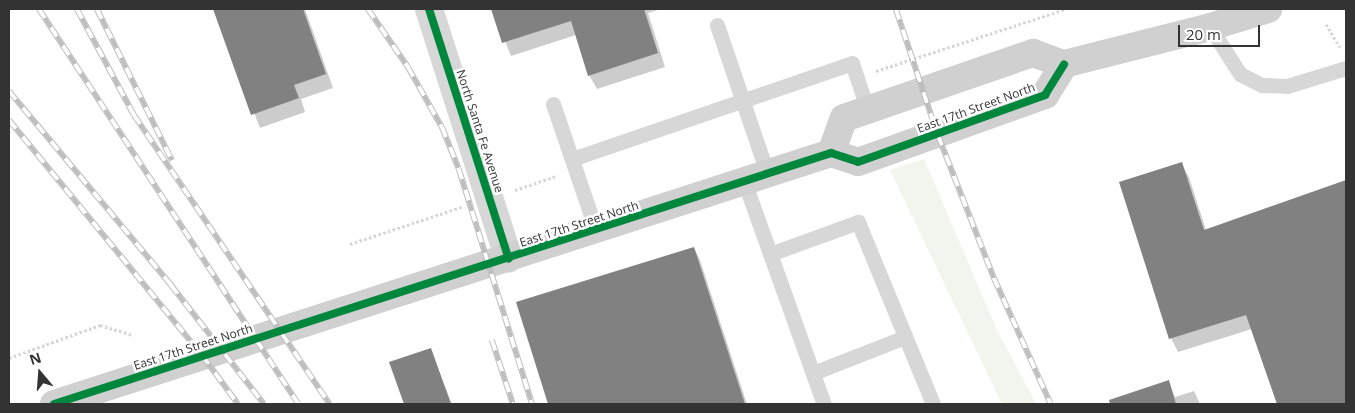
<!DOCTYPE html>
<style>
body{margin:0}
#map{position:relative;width:1355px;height:413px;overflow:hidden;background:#fff;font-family:"Open Sans",sans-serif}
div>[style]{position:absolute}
.green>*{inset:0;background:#f1f5ed}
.shadow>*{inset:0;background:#0003}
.building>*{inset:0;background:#818181}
.path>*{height:3px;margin-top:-1.5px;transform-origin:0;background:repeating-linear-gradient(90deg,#d6d6d6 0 2.5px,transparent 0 5px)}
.lane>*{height:15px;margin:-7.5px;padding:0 7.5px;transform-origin:7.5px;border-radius:7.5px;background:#d7d7d7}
.street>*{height:28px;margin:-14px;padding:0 14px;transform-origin:14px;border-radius:14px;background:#d7d7d7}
.secondary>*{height:28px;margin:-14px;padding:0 14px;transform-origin:14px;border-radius:14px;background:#d0d0d0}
.rail>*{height:5.5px;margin-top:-2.75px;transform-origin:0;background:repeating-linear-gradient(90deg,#fff 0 11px,#bebebe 0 22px);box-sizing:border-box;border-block:1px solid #bebebe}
.cycleway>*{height:8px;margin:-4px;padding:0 4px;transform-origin:4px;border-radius:4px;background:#00873e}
span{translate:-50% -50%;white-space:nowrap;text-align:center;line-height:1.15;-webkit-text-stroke:5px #fff;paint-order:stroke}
.street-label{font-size:12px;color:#333}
.frame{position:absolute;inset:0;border:10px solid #333;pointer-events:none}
.north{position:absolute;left:15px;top:348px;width:50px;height:50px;-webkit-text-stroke:4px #fff;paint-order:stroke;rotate:342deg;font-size:14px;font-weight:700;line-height:20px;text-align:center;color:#333}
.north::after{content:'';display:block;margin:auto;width:18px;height:22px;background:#333;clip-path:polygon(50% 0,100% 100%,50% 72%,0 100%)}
.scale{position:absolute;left:1178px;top:25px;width:82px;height:22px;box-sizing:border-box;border:2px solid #333;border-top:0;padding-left:6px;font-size:15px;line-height:18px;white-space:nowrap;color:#333;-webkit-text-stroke:4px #fff;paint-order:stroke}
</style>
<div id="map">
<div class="green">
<i style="clip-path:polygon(924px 159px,997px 330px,1036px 404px,1002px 404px,890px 170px)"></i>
</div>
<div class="shadow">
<i style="clip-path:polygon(214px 9px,305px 9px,333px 88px,301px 99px,305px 112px,260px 128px)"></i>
<i style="clip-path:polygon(492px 9px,661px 9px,648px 13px,665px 67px,597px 89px,589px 75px,576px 35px,511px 56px)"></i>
<i style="clip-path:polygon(1181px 164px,1189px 177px,1206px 230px,1346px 182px,1346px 404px,1277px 404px,1252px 329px,1178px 352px,1171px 338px)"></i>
<i style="clip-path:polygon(694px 248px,700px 260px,747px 404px,549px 404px,518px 303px)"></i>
<i style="clip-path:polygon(430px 349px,452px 404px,405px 404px,391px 363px)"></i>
<i style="clip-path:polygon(1168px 382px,1175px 397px,1194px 391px,1200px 404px,1154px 404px,1149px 388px)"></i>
</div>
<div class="building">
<i style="clip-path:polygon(213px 9px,303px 9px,326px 74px,294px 85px,299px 98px,251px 115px)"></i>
<i style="clip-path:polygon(491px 9px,644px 9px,658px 53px,588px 76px,571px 21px,502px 43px)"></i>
<i style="clip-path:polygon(1182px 162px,1204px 230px,1346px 180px,1346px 404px,1277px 404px,1246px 315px,1169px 339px,1119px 182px)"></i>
<i style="clip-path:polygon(694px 247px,745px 404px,548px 404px,516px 302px)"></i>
<i style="clip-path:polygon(431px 348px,451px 404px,404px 404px,389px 362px)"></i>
<i style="clip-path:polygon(1169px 380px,1176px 404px,1110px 404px,1109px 400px)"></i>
</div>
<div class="path">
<i style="left:1326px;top:24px;width:27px;rotate:59deg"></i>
<i style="left:876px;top:71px;width:200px;rotate:-18.1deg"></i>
<i style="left:515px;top:190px;width:43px;rotate:-18.9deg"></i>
<i style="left:350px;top:244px;width:120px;rotate:-18.4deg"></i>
<i style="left:9px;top:358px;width:97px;rotate:-19.9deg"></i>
<i style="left:100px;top:325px;width:34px;rotate:17deg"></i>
</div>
<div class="lane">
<i style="left:717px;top:25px;width:156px;rotate:71.3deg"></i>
<i style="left:1210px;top:27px;width:56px;rotate:57.4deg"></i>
<i style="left:1240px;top:74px;width:25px;rotate:27deg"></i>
<i style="left:1262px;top:85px;width:25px;rotate:2deg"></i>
<i style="left:1287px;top:86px;width:62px;rotate:-17deg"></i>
<i style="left:553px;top:104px;width:133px;rotate:71.2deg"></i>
<i style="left:572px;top:159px;width:296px;rotate:-18.9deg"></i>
<i style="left:852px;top:63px;width:47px;rotate:71.6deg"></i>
<i style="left:744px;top:181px;width:237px;rotate:70.3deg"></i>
<i style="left:770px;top:254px;width:94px;rotate:-20deg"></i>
<i style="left:858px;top:222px;width:197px;rotate:67.6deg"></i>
<i style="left:813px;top:373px;width:99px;rotate:-21.4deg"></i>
</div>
<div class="street">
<i style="left:429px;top:9px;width:262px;rotate:72.3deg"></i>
</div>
<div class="secondary">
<i style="left:831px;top:153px;width:37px;rotate:-70deg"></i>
<i style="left:844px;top:118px;width:200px;rotate:-19deg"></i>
<i style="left:1033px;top:53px;width:33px;rotate:20deg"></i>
<i style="left:1064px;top:64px;width:151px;rotate:-14.2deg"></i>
<i style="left:1210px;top:27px;width:61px;rotate:-17.2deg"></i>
<i style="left:54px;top:404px;width:817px;rotate:-17.9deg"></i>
<i style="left:831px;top:153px;width:28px;rotate:18deg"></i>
<i style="left:858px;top:162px;width:199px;rotate:-19.7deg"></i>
<i style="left:1045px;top:95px;width:36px;rotate:-58deg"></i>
</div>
<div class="rail">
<i style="left:39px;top:9px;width:472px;rotate:56.7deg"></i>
<i style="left:77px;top:9px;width:120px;rotate:61.7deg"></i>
<i style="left:134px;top:115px;width:349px;rotate:55.9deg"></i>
<i style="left:97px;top:9px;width:169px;rotate:63.6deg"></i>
<i style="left:368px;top:9px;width:70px;rotate:55.4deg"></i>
<i style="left:408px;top:67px;width:69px;rotate:60.5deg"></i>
<i style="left:442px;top:127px;width:45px;rotate:68deg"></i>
<i style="left:459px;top:169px;width:246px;rotate:72.7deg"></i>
<i style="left:896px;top:9px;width:133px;rotate:71.6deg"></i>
<i style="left:938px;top:135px;width:154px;rotate:68.6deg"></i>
<i style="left:994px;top:278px;width:138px;rotate:65.7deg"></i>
<i style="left:9px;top:91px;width:253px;rotate:50.1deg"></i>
<i style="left:171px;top:285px;width:151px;rotate:52deg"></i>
<i style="left:9px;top:120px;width:304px;rotate:50.6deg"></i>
<i style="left:202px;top:355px;width:61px;rotate:53.7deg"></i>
<i style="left:492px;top:340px;width:67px;rotate:71.8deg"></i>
</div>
<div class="cycleway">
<i style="left:429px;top:9px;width:262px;rotate:72.3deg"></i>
<i style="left:54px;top:404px;width:817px;rotate:-17.9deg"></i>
<i style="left:831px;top:153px;width:28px;rotate:18deg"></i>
<i style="left:858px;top:162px;width:199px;rotate:-19.7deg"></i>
<i style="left:1045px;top:95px;width:36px;rotate:-58deg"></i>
</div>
<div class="street-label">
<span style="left:976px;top:108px;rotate:-20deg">East 17th Street North</span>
<span style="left:480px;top:131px;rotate:72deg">North Santa Fe Avenue</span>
<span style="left:579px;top:224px;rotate:-18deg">East 17th Street North</span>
<span style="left:193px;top:347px;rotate:-18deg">East 17th Street North</span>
</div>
<div class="frame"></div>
<div class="north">N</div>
<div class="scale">20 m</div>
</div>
